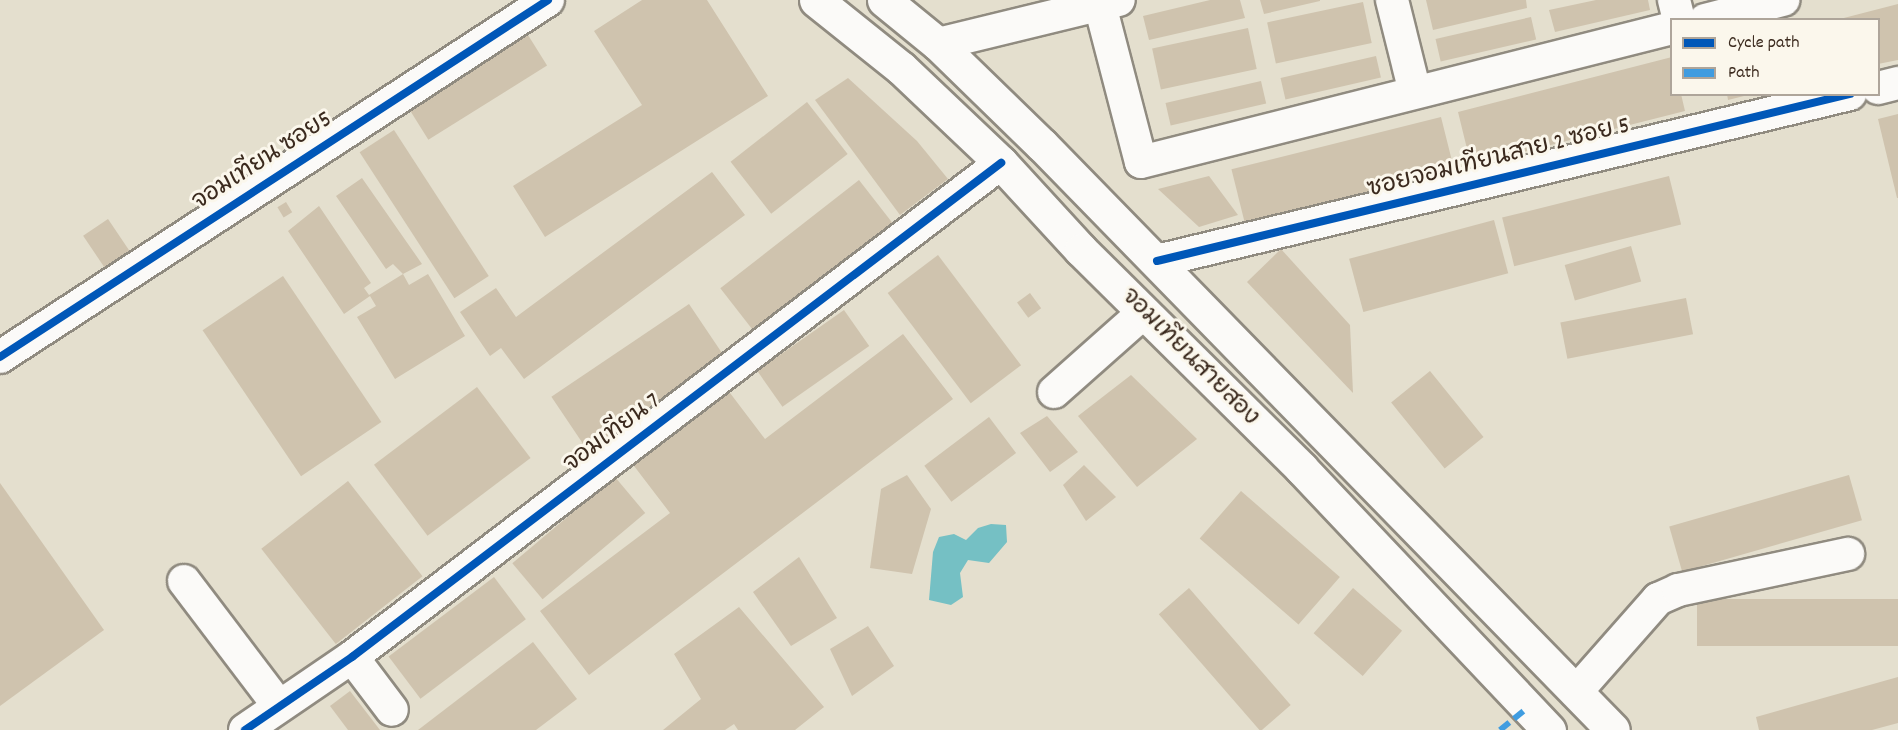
<!DOCTYPE html>
<meta charset="utf-8">
<style>
body{margin:0}
#map{position:relative;width:1898px;height:730px;overflow:hidden;background:#e4dfce;font-family:Dekko,"Playpen Sans Thai",sans-serif}
div>[style]{position:absolute}
.water>*{inset:0;background:#75c0c4}
.building>*{inset:0;background:#cfc3ae;transform-origin:0 0}
.roads{filter:drop-shadow(2px 0 #908b80) drop-shadow(-2px 0 #908b80) drop-shadow(0 2px #908b80) drop-shadow(0 -2px #908b80)}
.minor>*{height:32px;margin:-16px;padding:0 16px;transform-origin:16px;border-radius:16px;background:#fbfaf8}
.major>*{height:33px;margin:-16.5px;padding:0 16.5px;transform-origin:16.5px;border-radius:16.5px;background:#fbfaf8}
.quiet>*{height:6px;margin-top:-3px;transform-origin:0;background:repeating-linear-gradient(90deg,#3f9ce0 0 12px,transparent 0 18px)}
.cycleway>*{height:8px;margin:-4px;padding:0 4px;transform-origin:4px;border-radius:4px;background:#0057b8}
span{translate:-50% -50%;white-space:nowrap;text-align:center;line-height:1.15;-webkit-text-stroke:6px #fbf7ec;paint-order:stroke}
.street-label{font-size:24px;color:#3b2a1e}
.legend{position:absolute;left:1670px;top:18px;width:210px;height:78px;box-sizing:border-box;background:#fbf7ec;border:2px solid #aea59a;margin:0;padding:8px 10px;list-style:none;font-size:18px;color:#3b2a1e}
.legend li{display:flex;align-items:center;gap:12px;height:30px}
.legend b{width:30px;border:2px solid #aea59a}
</style>
<div id="map">
<div class="water">
<i style="clip-path:polygon(991px 524px,1006px 525px,1007px 542px,989px 563px,968px 560px,960px 573px,963px 597px,951px 605px,929px 600px,933px 552px,939px 537px,954px 534px,966px 540px,978px 528px)"></i>
</div>
<div class="building">
<i style="clip-path:polygon(642px 0,707px 0,768px 96px,545px 237px,513px 186px,642px 105px,594px 31px)"></i>
<i style="clip-path:polygon(1210px 0,1240px 0,1245px 18px,1149px 40px,1143px 16px)"></i>
<i style="clip-path:polygon(1260px 0,1320px 0,1320px 1px,1264px 14px)"></i>
<i style="clip-path:polygon(1426px 0,1526px 0,1527px 8px,1433px 30px)"></i>
<i style="clip-path:polygon(1596px 0,1648px 0,1650px 10px,1555px 32px,1549px 10px)"></i>
<i style="left:1363px;top:2px;width:42px;height:98px;rotate:78deg"></i>
<i style="clip-path:polygon(1898px 4px,1898px 60px,1878px 64px,1878px 20px,1836px 20px)"></i>
<i style="left:1531px;top:17px;width:23px;height:98px;rotate:77deg"></i>
<i style="left:1248px;top:28px;width:42px;height:98px;rotate:78deg"></i>
<i style="left:528px;top:35px;width:36px;height:140px;rotate:58deg"></i>
<i style="left:1376px;top:56px;width:22px;height:98px;rotate:77deg"></i>
<i style="clip-path:polygon(1672px 57px,1672px 94px,1681px 94px,1685px 111px,1471px 165px,1458px 112px)"></i>
<i style="clip-path:polygon(848px 78px,917px 141px,948px 179px,900px 215px,815px 100px)"></i>
<i style="left:1261px;top:81px;width:23px;height:98px;rotate:77deg"></i>
<i style="clip-path:polygon(1727px 94px,1748px 94px,1748px 95px,1728px 100px)"></i>
<i style="left:807px;top:102px;width:66px;height:97px;rotate:52deg"></i>
<i style="clip-path:polygon(1898px 114px,1898px 198px,1897px 198px,1878px 119px)"></i>
<i style="left:1441px;top:117px;width:55px;height:216px;rotate:76deg"></i>
<i style="left:394px;top:130px;width:174px;height:41px;rotate:57deg"></i>
<i style="clip-path:polygon(712px 172px,745px 215px,524px 379px,501px 348px,490px 356px,460px 312px,496px 288px,516px 317px)"></i>
<i style="clip-path:polygon(1209px 176px,1238px 215px,1199px 227px,1158px 189px)"></i>
<i style="left:1669px;top:176px;width:50px;height:172px;rotate:76deg"></i>
<i style="clip-path:polygon(362px 178px,422px 264px,403px 274px,409px 285px,428px 274px,465px 336px,395px 379px,357px 317px,376px 306px,370px 296px,344px 314px,288px 231px,319px 206px,371px 283px,364px 288px,369px 295px,403px 274px,393px 264px,386px 269px,336px 196px)"></i>
<i style="left:859px;top:180px;width:56px;height:176px;rotate:52deg"></i>
<i style="left:286px;top:202px;width:12px;height:10px;rotate:59deg"></i>
<i style="left:108px;top:219px;width:41px;height:30px;rotate:56deg"></i>
<i style="left:1494px;top:220px;width:55px;height:150px;rotate:75deg"></i>
<i style="left:1631px;top:246px;width:37px;height:69px;rotate:74deg"></i>
<i style="clip-path:polygon(1281px 249px,1350px 325px,1353px 393px,1247px 282px)"></i>
<i style="left:938px;top:255px;width:138px;height:63px;rotate:53deg"></i>
<i style="left:283px;top:276px;width:176px;height:97px;rotate:56deg"></i>
<i style="left:1030px;top:293px;width:19px;height:16px;rotate:54deg"></i>
<i style="left:1686px;top:298px;width:37px;height:128px;rotate:79deg"></i>
<i style="left:689px;top:304px;width:65px;height:166px;rotate:56deg"></i>
<i style="left:844px;top:310px;width:44px;height:106px;rotate:55deg"></i>
<i style="clip-path:polygon(903px 334px,953px 399px,589px 675px,540px 611px,670px 513px,631px 462px,727px 389px,765px 439px)"></i>
<i style="left:1430px;top:371px;width:85px;height:50px;rotate:51deg"></i>
<i style="clip-path:polygon(1131px 375px,1197px 439px,1137px 487px,1078px 416px)"></i>
<i style="left:477px;top:387px;width:89px;height:129px;rotate:53deg"></i>
<i style="clip-path:polygon(1047px 416px,1078px 452px,1050px 472px,1020px 433px)"></i>
<i style="left:989px;top:417px;width:45px;height:81px;rotate:53deg"></i>
<i style="clip-path:polygon(1084px 465px,1116px 497px,1086px 521px,1063px 485px)"></i>
<i style="clip-path:polygon(907px 475px,931px 509px,912px 574px,870px 568px,881px 489px)"></i>
<i style="left:1849px;top:475px;width:47px;height:187px;rotate:74deg"></i>
<i style="left:615px;top:477px;width:47px;height:134px;rotate:50deg"></i>
<i style="left:348px;top:481px;width:121px;height:110px;rotate:52deg"></i>
<i style="clip-path:polygon(0 483px,104px 630px,0 706px)"></i>
<i style="left:1241px;top:491px;width:131px;height:63px;rotate:41deg"></i>
<i style="clip-path:polygon(799px 557px,837px 618px,791px 646px,753px 592px)"></i>
<i style="left:494px;top:577px;width:53px;height:132px;rotate:53deg"></i>
<i style="left:1189px;top:588px;width:155px;height:40px;rotate:49deg"></i>
<i style="left:1353px;top:588px;width:65px;height:60px;rotate:41deg"></i>
<i style="left:1898px;top:599px;width:47px;height:201px;rotate:90deg"></i>
<i style="clip-path:polygon(739px 607px,824px 707px,795px 730px,738px 730px,734px 724px,725px 730px,663px 730px,701px 699px,674px 654px)"></i>
<i style="clip-path:polygon(868px 626px,894px 666px,852px 696px,830px 649px)"></i>
<i style="clip-path:polygon(533px 642px,577px 699px,536px 730px,418px 730px)"></i>
<i style="clip-path:polygon(1898px 677px,1898px 723px,1872px 730px,1759px 730px,1756px 717px)"></i>
<i style="clip-path:polygon(350px 691px,380px 730px,348px 730px,330px 706px)"></i>
</div>
<div class="roads">
<div class="minor">
<i style="left:1392px;top:0;width:95px;rotate:76deg"></i>
<i style="left:1674px;top:0;width:21px;rotate:76deg"></i>
<i style="left:1100px;top:5px;width:162px;rotate:75.4deg"></i>
<i style="left:1141px;top:162px;width:548px;rotate:-14.16deg"></i>
<i style="left:1705px;top:20px;width:81px;rotate:-14.4deg"></i>
<i style="left:938px;top:44px;width:186px;rotate:-13.7deg"></i>
<i style="left:1878px;top:88px;width:21px;rotate:-14deg"></i>
<i style="left:1157px;top:261px;width:713px;rotate:-13.55deg"></i>
<i style="left:0;top:357px;width:654px;rotate:-33.08deg"></i>
<i style="left:1054px;top:392px;width:120px;rotate:-41.6deg"></i>
<i style="left:184px;top:581px;width:156px;rotate:52.8deg"></i>
<i style="left:352px;top:657px;width:66px;rotate:53deg"></i>
<i style="left:1576px;top:692px;width:124px;rotate:-48.6deg"></i>
<i style="left:1658px;top:599px;width:22px;rotate:-24deg"></i>
<i style="left:1678px;top:590px;width:174px;rotate:-12deg"></i>
<i style="left:245px;top:730px;width:130px;rotate:-34.3deg"></i>
<i style="left:352px;top:657px;width:816px;rotate:-37.28deg"></i>
</div>
<div class="major">
<i style="left:816px;top:0;width:109px;rotate:38.7deg"></i>
<i style="left:901px;top:68px;width:138px;rotate:43.5deg"></i>
<i style="left:1001px;top:163px;width:118px;rotate:47.4deg"></i>
<i style="left:1081px;top:250px;width:310px;rotate:44.7deg"></i>
<i style="left:1301px;top:468px;width:361px;rotate:46.6deg"></i>
<i style="left:884px;top:0;width:70px;rotate:39.2deg"></i>
<i style="left:938px;top:44px;width:145px;rotate:44.2deg"></i>
<i style="left:1042px;top:145px;width:817px;rotate:45.69deg"></i>
</div>
</div>
<div class="quiet">
<i style="left:1500px;top:730px;width:35px;rotate:-39deg"></i>
</div>
<div class="cycleway">
<i style="left:1157px;top:261px;width:713px;rotate:-13.55deg"></i>
<i style="left:0;top:357px;width:654px;rotate:-33.08deg"></i>
<i style="left:245px;top:730px;width:130px;rotate:-34.3deg"></i>
<i style="left:352px;top:657px;width:816px;rotate:-37.28deg"></i>
</div>
<div class="street-label">
<span style="left:1499px;top:159px;rotate:-14deg">ซอยจอมเทียนสาย 2 ซอย 5</span>
<span style="left:263px;top:162px;rotate:-33deg">จอมเทียน ซอย5</span>
<span style="left:1189px;top:358px;rotate:45deg">จอมเทียนสายสอง</span>
<span style="left:613px;top:434px;rotate:-37deg">จอมเทียน 7</span>
</div>
<ul class="legend">
<li><b style="height:8px;background:#0057b8"></b>Cycle path</li>
<li><b style="height:8px;background:#3f9ce0"></b>Path</li>
</ul>
</div>
